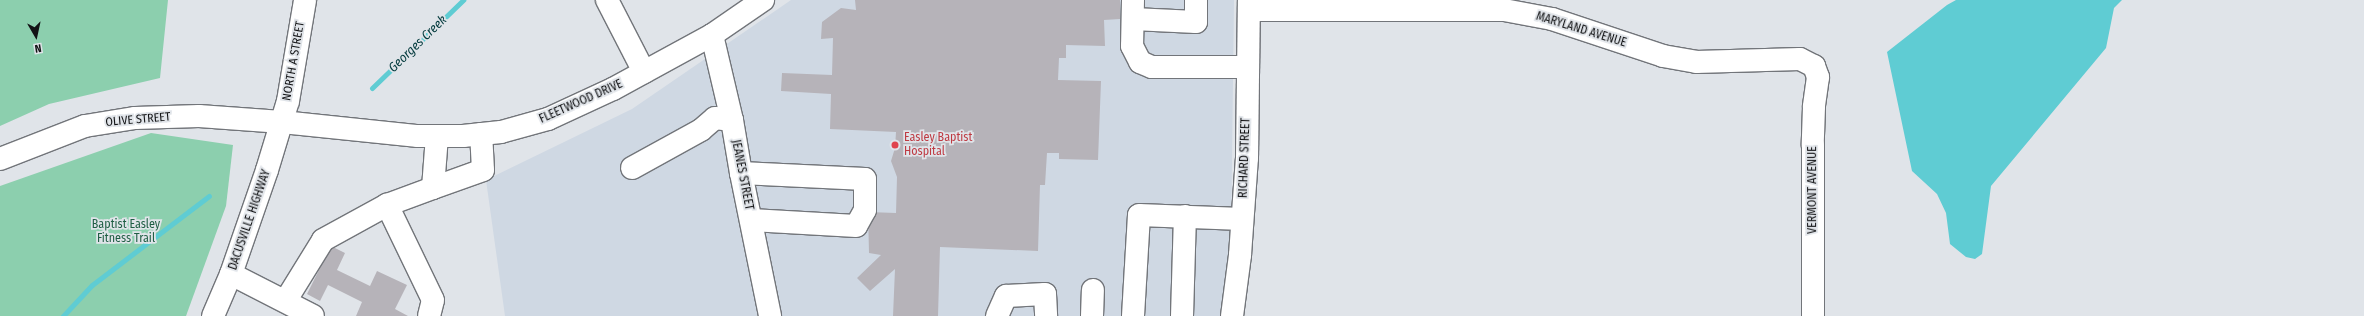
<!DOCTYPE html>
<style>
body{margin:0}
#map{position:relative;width:2364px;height:316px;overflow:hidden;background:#e0e4e9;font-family:"Fira Sans Condensed",sans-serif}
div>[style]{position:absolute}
.built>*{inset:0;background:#cfd8e3}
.green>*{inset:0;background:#8ccfae}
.water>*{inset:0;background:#5fccd3}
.stream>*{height:5px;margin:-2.5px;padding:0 2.5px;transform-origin:2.5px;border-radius:2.5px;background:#5fccd3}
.building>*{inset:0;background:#b6b3b9}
.roads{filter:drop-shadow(1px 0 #72757a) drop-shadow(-1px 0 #72757a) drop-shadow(0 1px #72757a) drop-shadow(0 -1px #72757a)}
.minor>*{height:22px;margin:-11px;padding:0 11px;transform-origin:11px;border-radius:11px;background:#fff}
.major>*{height:22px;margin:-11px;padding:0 11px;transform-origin:11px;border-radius:11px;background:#fff}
.dots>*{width:11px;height:11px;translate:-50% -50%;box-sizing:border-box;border:2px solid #e0e4e9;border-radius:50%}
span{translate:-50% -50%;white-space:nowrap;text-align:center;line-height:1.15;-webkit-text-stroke:3.5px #e0e4e9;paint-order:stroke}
.street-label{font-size:12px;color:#121315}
.health-label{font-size:12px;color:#be3a42}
.left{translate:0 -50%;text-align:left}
.park-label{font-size:12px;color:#1f5e44}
.water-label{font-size:13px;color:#01383b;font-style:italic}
.north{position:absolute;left:16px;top:16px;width:40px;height:40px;-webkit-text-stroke:3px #e0e4e9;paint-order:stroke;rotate:171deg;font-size:11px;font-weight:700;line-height:16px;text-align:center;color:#121315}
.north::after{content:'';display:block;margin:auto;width:14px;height:18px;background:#121315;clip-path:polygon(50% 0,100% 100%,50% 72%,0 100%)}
</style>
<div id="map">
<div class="built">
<i style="clip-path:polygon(791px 0,1234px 0,1231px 242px,1220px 316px,505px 316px,486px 180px,632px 109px)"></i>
</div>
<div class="green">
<i style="clip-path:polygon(0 0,168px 0,160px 78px,49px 104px,0 126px)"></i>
<i style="clip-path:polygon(151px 133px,233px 145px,226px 206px,186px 316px,0 316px,0 186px)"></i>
</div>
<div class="water">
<i style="clip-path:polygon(1956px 0,2122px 0,2114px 8px,2106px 48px,1991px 186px,1982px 254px,1975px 259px,1966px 257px,1950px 244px,1946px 213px,1937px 194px,1912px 171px,1887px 52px,1947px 5px)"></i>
</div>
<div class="stream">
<i style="left:372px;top:88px;width:127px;rotate:-44deg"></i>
<i style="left:63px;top:316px;width:42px;rotate:-46.9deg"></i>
<i style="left:92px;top:285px;width:147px;rotate:-37.3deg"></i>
</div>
<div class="building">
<i style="clip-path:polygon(855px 0,1120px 0,1120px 19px,1104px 20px,1105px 46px,1066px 45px,1066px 58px,1059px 58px,1058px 80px,1101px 81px,1098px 160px,1059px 159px,1059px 153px,1047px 153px,1045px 185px,1040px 185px,1038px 251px,940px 247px,938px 316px,893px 316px,895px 269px,870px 291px,857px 278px,881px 255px,869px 253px,868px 212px,896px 213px,897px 177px,891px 161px,895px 148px,896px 132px,830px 129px,831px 94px,781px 91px,782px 73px,832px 75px,833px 38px,821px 39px,822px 22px,841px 8px,856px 10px)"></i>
<i style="clip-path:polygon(331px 246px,345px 253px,337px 270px,370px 286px,377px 271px,407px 285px,395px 309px,408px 316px,356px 316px,362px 302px,328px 285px,320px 301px,307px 294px)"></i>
</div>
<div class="roads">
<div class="minor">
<i style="left:607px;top:0;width:81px;rotate:62.8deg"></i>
<i style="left:1133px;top:0;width:46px;rotate:91.2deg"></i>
<i style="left:1132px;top:46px;width:18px;rotate:63deg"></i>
<i style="left:1140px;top:62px;width:13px;rotate:23deg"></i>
<i style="left:1152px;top:67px;width:96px"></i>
<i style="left:1249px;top:10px;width:255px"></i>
<i style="left:1504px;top:10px;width:49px;rotate:10.6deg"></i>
<i style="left:1552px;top:19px;width:117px;rotate:18.4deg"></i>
<i style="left:1663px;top:56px;width:34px;rotate:10deg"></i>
<i style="left:1696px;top:62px;width:104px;rotate:-1.7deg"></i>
<i style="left:1800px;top:59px;width:16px;rotate:27deg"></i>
<i style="left:1814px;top:66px;width:12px;rotate:70deg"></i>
<i style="left:1818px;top:77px;width:30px;rotate:98deg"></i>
<i style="left:1814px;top:107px;width:38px;rotate:92deg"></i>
<i style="left:1813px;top:145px;width:171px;rotate:90deg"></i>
<i style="left:1133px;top:19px;width:63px;rotate:2.7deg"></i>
<i style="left:1196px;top:22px;width:22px;rotate:-90deg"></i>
<i style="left:712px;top:35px;width:87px;rotate:76.8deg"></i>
<i style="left:732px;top:120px;width:54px;rotate:80.4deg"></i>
<i style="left:741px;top:173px;width:146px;rotate:78.5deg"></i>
<i style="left:0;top:159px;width:91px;rotate:-21.2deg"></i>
<i style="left:85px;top:126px;width:51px;rotate:-9.1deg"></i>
<i style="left:135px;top:118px;width:64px;rotate:-1.8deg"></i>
<i style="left:199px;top:116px;width:83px;rotate:4.1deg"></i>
<i style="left:282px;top:122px;width:137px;rotate:5.9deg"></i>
<i style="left:418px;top:136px;width:45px"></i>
<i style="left:463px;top:136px;width:38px;rotate:-6deg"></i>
<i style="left:501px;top:132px;width:49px;rotate:-15.5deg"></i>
<i style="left:548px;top:119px;width:72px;rotate:-24.8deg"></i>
<i style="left:613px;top:89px;width:113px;rotate:-28.6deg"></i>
<i style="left:712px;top:35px;width:62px;rotate:-34.5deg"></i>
<i style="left:632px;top:168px;width:79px;rotate:-28.8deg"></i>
<i style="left:701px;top:130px;width:18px;rotate:-41deg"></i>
<i style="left:715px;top:118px;width:17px;rotate:7deg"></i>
<i style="left:741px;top:173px;width:124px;rotate:2.8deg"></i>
<i style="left:865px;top:179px;width:31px;rotate:90deg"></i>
<i style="left:865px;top:210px;width:18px;rotate:119deg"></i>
<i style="left:856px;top:226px;width:105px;rotate:-176.7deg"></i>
<i style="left:433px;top:188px;width:53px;rotate:-19.8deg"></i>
<i style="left:483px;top:170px;width:36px;rotate:-93deg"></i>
<i style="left:231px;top:274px;width:92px;rotate:27.1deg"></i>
<i style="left:286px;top:300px;width:70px;rotate:-58.3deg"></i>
<i style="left:323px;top:240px;width:73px;rotate:-28.7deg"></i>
<i style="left:429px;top:316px;width:16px;rotate:-76deg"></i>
<i style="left:433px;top:300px;width:106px;rotate:-115.8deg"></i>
<i style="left:387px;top:205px;width:49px;rotate:-20.3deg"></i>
<i style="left:433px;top:188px;width:52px;rotate:-85.6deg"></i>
<i style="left:997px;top:316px;width:22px;rotate:-66deg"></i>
<i style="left:1006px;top:296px;width:39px;rotate:-3deg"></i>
<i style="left:1045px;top:294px;width:22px;rotate:87deg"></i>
<i style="left:1092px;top:316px;width:26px;rotate:-88deg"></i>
<i style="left:1133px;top:316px;width:101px;rotate:-86.6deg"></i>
<i style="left:1139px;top:215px;width:103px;rotate:2.2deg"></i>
<i style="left:1182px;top:316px;width:100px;rotate:-88.3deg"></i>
<i style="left:1232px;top:316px;width:62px;rotate:-82.5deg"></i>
<i style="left:1240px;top:255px;width:97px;rotate:-85.9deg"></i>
<i style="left:1247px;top:158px;width:158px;rotate:-89.3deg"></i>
</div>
<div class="major">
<i style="left:213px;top:316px;width:46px;rotate:-66.8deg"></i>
<i style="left:231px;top:274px;width:110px;rotate:-70.9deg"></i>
<i style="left:267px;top:170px;width:72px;rotate:-73.1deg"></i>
<i style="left:288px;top:101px;width:102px;rotate:-80.4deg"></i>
</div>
</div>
<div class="dots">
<i style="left:895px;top:145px;background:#e0444e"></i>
</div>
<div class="street-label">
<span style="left:1581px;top:30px;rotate:17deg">MARYLAND AVENUE</span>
<span style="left:294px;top:61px;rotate:-80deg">NORTH A STREET</span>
<span style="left:581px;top:102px;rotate:-24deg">FLEETWOOD DRIVE</span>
<span style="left:138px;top:120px;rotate:-5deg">OLIVE STREET</span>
<span style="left:1245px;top:158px;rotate:-88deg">RICHARD STREET</span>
<span style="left:742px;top:175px;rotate:79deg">JEANES STREET</span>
<span style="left:1813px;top:190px;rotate:-90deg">VERMONT AVENUE</span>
<span style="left:250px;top:220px;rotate:-71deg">DACUSVILLE HIGHWAY</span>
</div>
<div class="health-label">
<span class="left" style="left:904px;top:145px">Easley Baptist<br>Hospital</span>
</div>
<div class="park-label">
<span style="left:126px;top:232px">Baptist Easley<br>Fitness Trail</span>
</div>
<div class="water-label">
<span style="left:418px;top:44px;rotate:-44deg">Georges Creek</span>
</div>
<div class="north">N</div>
</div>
